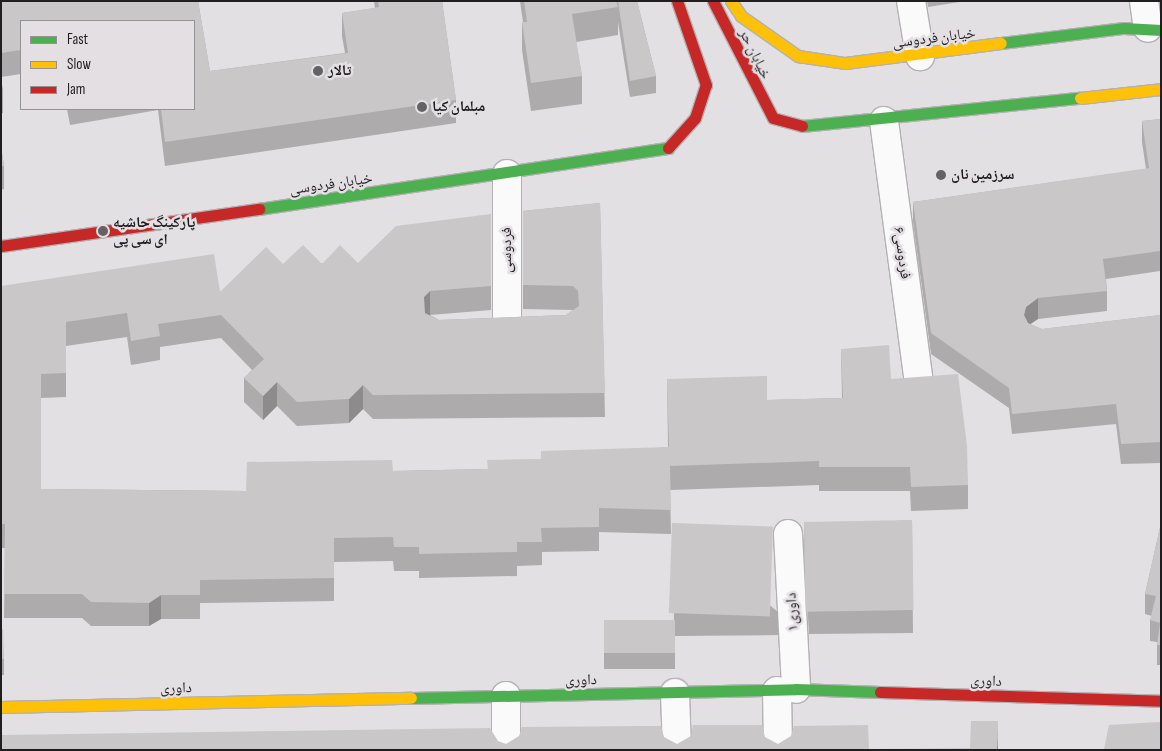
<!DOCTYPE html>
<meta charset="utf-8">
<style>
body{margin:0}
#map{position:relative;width:1162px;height:751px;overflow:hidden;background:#e2e0e2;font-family:"Sofia Sans Condensed","Noto Naskh Arabic",sans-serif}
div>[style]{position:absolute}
.roads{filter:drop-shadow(1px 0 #b3b1b3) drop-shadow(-1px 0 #b3b1b3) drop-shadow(0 1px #b3b1b3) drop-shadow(0 -1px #b3b1b3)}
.street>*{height:28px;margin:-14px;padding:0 14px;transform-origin:14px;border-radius:14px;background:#fbfafb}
.fast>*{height:11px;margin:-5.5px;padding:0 5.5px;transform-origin:5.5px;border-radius:5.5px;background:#4caf50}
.slow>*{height:11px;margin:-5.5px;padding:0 5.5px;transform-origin:5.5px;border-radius:5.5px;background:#ffc107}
.jam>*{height:11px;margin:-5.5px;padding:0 5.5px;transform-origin:5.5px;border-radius:5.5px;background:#c62828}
.wall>*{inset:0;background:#adabac}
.shaded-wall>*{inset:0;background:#8d8b8c}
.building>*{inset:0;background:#c9c7c8;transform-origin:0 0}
.dots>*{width:14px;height:14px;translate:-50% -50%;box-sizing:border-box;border:2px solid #e3dfe3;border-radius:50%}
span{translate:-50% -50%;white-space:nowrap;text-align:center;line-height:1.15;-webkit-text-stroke:5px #e3dfe3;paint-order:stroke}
.street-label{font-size:15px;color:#201e20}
.poi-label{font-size:15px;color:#201e20;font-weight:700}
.left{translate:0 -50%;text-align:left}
.frame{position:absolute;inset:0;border:2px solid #201e20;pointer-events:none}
.legend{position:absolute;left:20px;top:20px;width:175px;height:90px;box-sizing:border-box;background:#e3dfe3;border:1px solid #959295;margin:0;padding:6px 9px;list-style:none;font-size:15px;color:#201e20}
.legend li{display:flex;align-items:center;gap:10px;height:25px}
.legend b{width:25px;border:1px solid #959295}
</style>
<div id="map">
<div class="roads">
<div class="street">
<i style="left:911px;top:1px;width:56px;rotate:80.7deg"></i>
<i style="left:1144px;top:1px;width:27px;rotate:82deg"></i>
<i style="left:884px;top:121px;width:266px;rotate:82.4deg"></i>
<i style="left:507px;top:326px;width:152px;rotate:-90deg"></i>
<i style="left:788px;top:534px;width:155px;rotate:87deg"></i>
<i style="left:777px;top:691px;width:59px;rotate:89deg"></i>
<i style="left:675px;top:693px;width:57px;rotate:88deg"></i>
<i style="left:506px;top:696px;width:54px;rotate:90deg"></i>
</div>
<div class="fast">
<i style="left:1001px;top:43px;width:124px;rotate:-7deg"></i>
<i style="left:1124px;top:28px;width:37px;rotate:3deg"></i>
<i style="left:802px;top:126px;width:279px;rotate:-5.8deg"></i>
<i style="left:259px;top:209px;width:414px;rotate:-8.5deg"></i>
<i style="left:411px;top:698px;width:385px;rotate:-1.3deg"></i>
<i style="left:796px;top:689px;width:84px;rotate:2deg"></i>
</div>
<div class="slow">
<i style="left:731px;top:1px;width:18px;rotate:56deg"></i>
<i style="left:741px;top:16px;width:70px;rotate:35.1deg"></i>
<i style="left:798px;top:56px;width:48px;rotate:8.5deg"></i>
<i style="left:845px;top:63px;width:157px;rotate:-7.3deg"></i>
<i style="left:1080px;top:98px;width:81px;rotate:-6.3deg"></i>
<i style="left:1px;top:707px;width:410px;rotate:-1.3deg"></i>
</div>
<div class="jam">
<i style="left:713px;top:1px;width:131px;rotate:62.9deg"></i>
<i style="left:773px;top:118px;width:30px;rotate:15deg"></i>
<i style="left:668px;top:148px;width:40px;rotate:-48deg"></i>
<i style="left:695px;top:118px;width:35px;rotate:-72deg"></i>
<i style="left:706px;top:85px;width:89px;rotate:-109deg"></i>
<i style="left:1px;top:246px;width:261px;rotate:-8.2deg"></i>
<i style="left:880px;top:692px;width:281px;rotate:1.8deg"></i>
</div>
</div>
<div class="wall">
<i style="clip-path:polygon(1px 1px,198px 1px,210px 71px,345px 53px,342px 36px,342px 13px,375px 8px,374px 1px,442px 1px,456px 100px,456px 123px,165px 166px,158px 110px,70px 125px,67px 109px,194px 109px,194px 21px,21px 21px,21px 74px,1px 77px)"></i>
<i style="clip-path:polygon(520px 1px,616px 1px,617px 3px,617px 1px,637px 1px,656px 76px,656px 93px,630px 97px,618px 22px,618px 35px,576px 42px,582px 76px,582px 104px,531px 111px,522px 50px,522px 22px,523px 22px)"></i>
<i style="clip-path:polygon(927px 1px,966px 1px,928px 7px)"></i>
<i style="clip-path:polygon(1px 80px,3px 89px,3px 113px,1px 113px)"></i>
<i style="clip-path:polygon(1161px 119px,1161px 280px,1160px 271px,1106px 279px,1107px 291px,1107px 311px,1038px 319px,1030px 324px,1042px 329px,1161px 315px,1161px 463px,1121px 464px,1116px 424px,1012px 434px,1009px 408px,931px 354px,913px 222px,913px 202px,1146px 169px,1142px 142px,1142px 121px)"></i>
<i style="clip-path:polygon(1px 146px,4px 166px,4px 189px,1px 190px)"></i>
<i style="clip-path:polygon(600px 203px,605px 417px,373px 419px,363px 409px,349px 423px,297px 426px,277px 406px,263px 420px,244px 402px,244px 378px,252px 370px,221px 338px,160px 347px,160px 360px,131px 365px,127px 337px,66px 346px,66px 397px,41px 398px,41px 489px,246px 491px,393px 471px,487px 469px,541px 459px,668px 447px,667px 379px,767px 400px,842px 398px,841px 349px,891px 379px,968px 485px,968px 509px,911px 511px,910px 491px,819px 491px,819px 485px,670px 490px,671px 534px,599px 532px,599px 551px,542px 552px,542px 565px,517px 566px,517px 576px,419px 578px,419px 571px,394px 571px,393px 561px,334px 562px,334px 601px,200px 603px,200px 619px,161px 619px,149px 626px,91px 626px,82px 618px,4px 618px,5px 548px,1px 548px,1px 286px,220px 292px,283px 264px,358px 263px,491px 214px,491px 310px,430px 315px,439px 320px,566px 315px,573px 310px,523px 309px,523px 211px)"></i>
<i style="clip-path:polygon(912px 520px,913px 633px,809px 634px,804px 549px,804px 526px)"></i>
<i style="clip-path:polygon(672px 523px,778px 612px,778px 635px,675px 636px,675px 669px,604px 669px,604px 620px,674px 620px)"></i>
<i style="clip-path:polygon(1161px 523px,1161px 665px,1157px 665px,1157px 642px,1150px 641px,1150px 620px,1152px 616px,1145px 614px,1145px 594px)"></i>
<i style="clip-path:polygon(1px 629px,4px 659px,4px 675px,1px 675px)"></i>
</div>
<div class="shaded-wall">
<i style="clip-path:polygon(430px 291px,430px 315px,424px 321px,424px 297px)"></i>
<i style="clip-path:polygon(1038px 298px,1038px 319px,1026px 327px,1024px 315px,1026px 307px)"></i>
<i style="clip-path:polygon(277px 382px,277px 406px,263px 420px,263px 396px)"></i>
<i style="clip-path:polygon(363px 385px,363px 409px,349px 423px,349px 399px)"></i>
<i style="clip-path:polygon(161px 595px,161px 619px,149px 626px,149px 603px)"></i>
<i style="clip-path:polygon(998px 721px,998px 750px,997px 750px)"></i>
</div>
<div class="building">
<i style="clip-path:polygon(1px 1px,198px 1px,210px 71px,348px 53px,342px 13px,379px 7px,378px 1px,442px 1px,456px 100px,165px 142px,161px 109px,194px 109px,194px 21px,21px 21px,21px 50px,1px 53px)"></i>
<i style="clip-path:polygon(524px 1px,616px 1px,618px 7px,572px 14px,582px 76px,531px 83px,522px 22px,527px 22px)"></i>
<i style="clip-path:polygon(618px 1px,637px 1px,656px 76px,630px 81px)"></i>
<i style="clip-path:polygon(1161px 119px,1161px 260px,1160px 251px,1103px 259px,1107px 291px,1038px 298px,1026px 307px,1024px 315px,1028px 323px,1042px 329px,1161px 315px,1161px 442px,1121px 444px,1116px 404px,1012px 414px,1009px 388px,931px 333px,913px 202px,1149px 168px,1142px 121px)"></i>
<i style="clip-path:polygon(1px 146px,4px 166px,1px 166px)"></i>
<i style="clip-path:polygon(600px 203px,605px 393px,373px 395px,363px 385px,349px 399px,297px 402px,277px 382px,263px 396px,244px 378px,264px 359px,221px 315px,158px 324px,160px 336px,131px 341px,127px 313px,66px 322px,66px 373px,41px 374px,41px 489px,246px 491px,247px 462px,392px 460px,393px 471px,488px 469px,487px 460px,541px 459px,541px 451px,669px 447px,667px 379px,767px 376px,767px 400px,843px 398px,841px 349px,889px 345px,891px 379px,958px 374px,967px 446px,968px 485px,911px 487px,910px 467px,819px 467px,819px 461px,670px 466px,671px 510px,599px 508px,599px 527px,541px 528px,542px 542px,517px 542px,517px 552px,419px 554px,419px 547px,394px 547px,393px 537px,334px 538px,334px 578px,200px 580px,200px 595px,161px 595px,149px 603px,91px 602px,82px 594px,4px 594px,5px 524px,1px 524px,1px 286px,214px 254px,220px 292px,266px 247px,283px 264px,303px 245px,322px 264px,340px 245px,358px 263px,396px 226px,491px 214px,491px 286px,430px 291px,424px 297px,425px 313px,439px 320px,566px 315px,579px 306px,578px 291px,573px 286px,523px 285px,523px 211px)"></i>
<i style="left:912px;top:520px;width:90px;height:108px;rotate:89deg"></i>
<i style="left:672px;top:523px;width:101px;height:90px;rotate:2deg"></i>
<i style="clip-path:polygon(1161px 523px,1161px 645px,1157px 645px,1160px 623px,1150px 620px,1156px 596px,1145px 594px)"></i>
<i style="left:604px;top:620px;width:71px;height:33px"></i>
<i style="clip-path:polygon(1px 629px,3px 629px,4px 659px,1px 659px)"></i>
<i style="clip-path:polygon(971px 721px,998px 721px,997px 750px,1px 750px,1px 735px,490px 728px,498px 741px,506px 744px,519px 736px,522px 727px,642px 726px,661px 726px,664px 737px,677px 744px,691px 736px,693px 725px,762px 725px,765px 737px,778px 744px,791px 736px,794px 726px,868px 725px,869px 749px,970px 748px)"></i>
<i style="clip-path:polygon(1159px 722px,1161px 723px,1161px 750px,1109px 750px,1104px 749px,1109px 725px)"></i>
</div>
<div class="dots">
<i style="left:318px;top:71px;background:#646264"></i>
<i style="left:422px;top:107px;background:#646264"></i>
<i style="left:941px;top:175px;background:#646264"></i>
<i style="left:103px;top:231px;background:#646264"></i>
</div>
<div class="street-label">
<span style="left:934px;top:38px;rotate:-7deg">خیابان فردوسی</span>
<span style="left:755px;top:54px;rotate:64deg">خیابان حر</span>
<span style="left:331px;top:184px;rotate:-8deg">خیابان فردوسی</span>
<span style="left:507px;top:250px;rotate:-90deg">فردوسی</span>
<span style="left:902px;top:253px;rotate:82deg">فردوسی۶</span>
<span style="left:792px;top:612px;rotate:-93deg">داوری۱</span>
<span style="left:581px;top:680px;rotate:-1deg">داوری</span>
<span style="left:986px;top:681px;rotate:2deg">داوری</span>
<span style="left:176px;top:688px;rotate:-1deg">داوری</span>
</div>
<div class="poi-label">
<span class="left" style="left:328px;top:71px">تالار</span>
<span class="left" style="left:432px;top:107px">مبلمان کیا</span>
<span class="left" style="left:951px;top:175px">سرزمین نان</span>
<span class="left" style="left:113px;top:231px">پارکینگ حاشیه<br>ای سی پی</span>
</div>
<div class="frame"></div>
<ul class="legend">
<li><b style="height:6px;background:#4caf50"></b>Fast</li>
<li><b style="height:6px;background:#ffc107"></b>Slow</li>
<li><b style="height:6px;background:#c62828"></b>Jam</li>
</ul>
</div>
